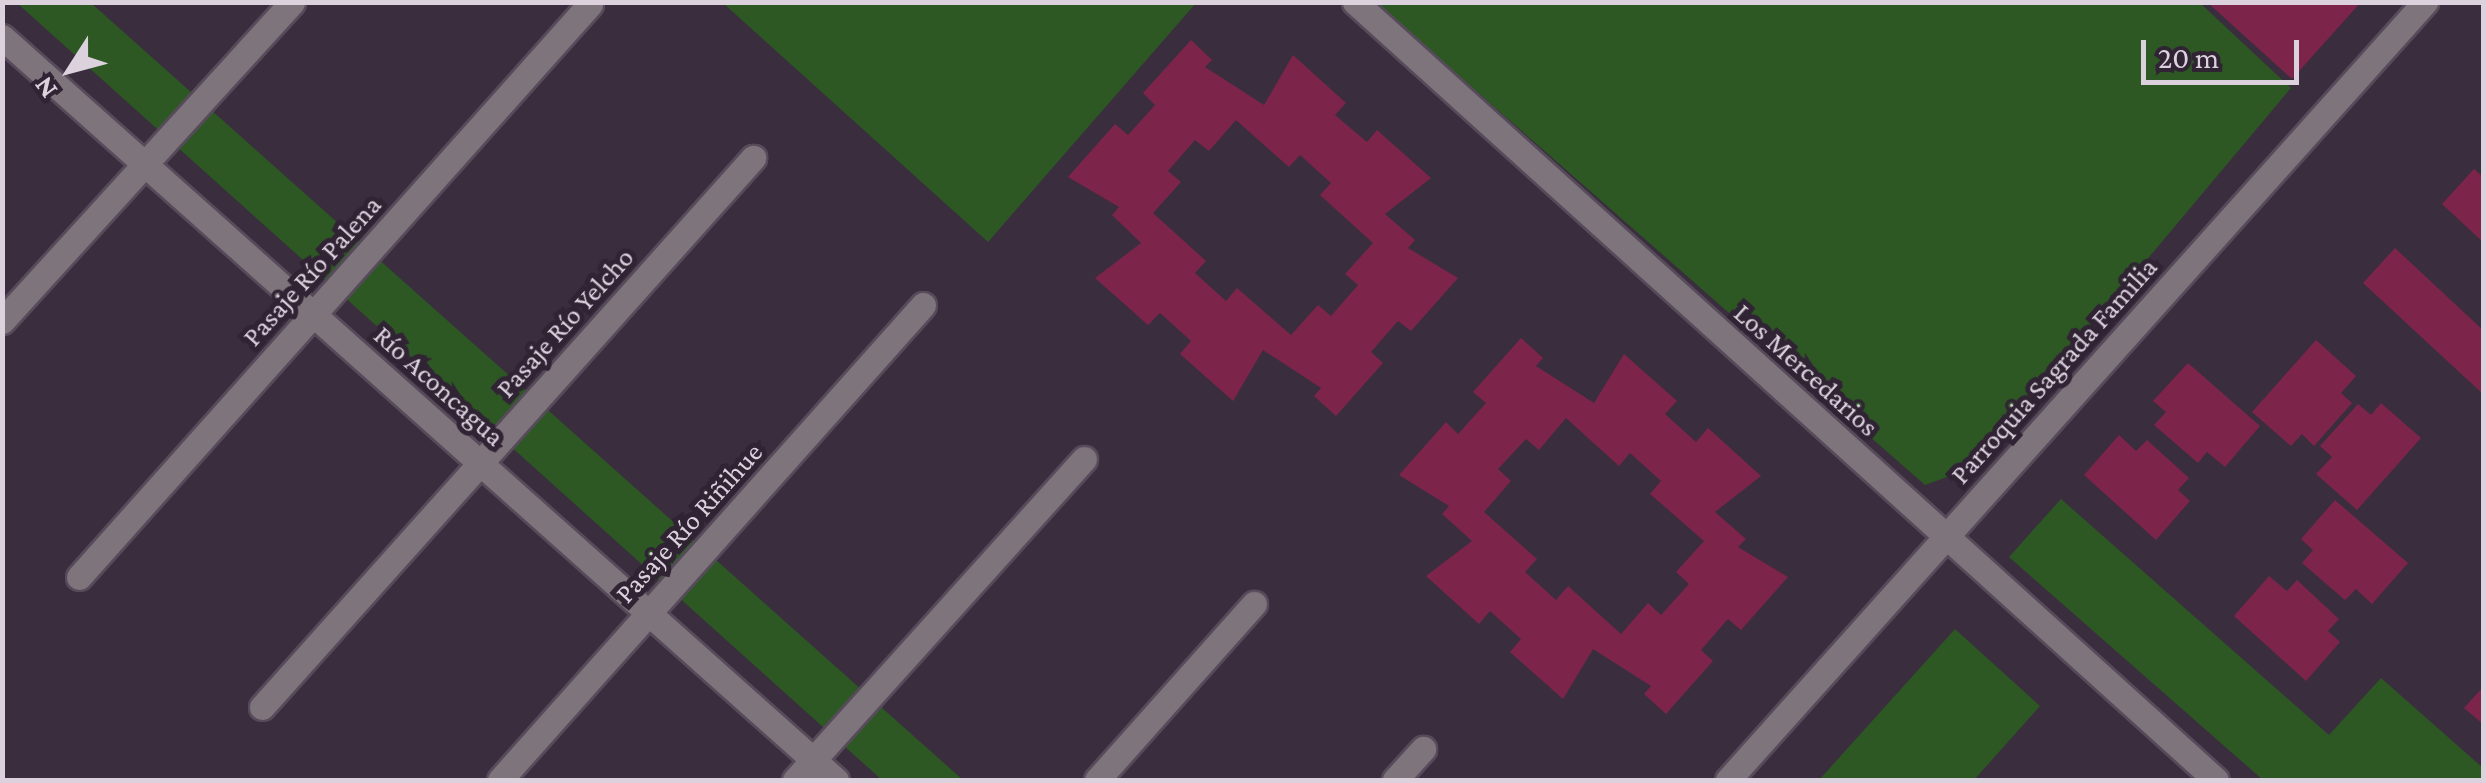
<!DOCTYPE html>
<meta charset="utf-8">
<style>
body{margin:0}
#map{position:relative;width:2486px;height:783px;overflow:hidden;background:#3a2d3e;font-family:"Crimson Pro",serif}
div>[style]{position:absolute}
.green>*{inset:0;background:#2d5824}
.building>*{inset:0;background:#7d244b}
.roads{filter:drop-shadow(2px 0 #574b5b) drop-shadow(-2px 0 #574b5b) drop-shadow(0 2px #574b5b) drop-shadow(0 -2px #574b5b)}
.minor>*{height:25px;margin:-12.5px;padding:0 12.5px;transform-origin:12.5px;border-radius:12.5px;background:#7e747b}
span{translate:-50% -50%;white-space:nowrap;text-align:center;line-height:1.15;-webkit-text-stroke:10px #302334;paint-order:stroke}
.street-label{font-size:28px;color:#dbd2de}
.frame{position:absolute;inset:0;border:5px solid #dbd2de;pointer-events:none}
.north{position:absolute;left:20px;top:20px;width:100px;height:100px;-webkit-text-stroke:8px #302334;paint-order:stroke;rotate:234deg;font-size:28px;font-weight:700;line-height:40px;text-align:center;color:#dbd2de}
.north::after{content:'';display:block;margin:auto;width:35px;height:45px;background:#dbd2de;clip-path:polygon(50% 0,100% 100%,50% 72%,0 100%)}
.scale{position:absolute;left:2141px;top:40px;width:158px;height:45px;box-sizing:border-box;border:5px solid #dbd2de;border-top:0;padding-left:12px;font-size:30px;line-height:35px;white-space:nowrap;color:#dbd2de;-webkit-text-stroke:8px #302334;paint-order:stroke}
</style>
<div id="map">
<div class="green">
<i style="clip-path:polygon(17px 3px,91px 3px,963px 780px,882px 780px)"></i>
<i style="clip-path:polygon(723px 3px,1196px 3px,988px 242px)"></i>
<i style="clip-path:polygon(1376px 3px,2200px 3px,2291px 88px,1972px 468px,1925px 485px)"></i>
<i style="clip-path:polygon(2061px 499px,2329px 735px,2381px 678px,2483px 768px,2483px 780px,2263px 780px,2009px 557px)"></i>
<i style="clip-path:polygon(1955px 629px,2040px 706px,1974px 780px,1819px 780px)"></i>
</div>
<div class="building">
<i style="clip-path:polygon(2207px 2px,2361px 2px,2292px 79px)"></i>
<i style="clip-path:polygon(evenodd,1191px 40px,1212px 60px,1205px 67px,1264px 105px,1293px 55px,1346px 103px,1335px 115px,1367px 142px,1377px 130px,1431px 178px,1385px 214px,1415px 240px,1408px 248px,1458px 278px,1411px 331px,1398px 321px,1371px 352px,1383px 363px,1336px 416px,1314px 396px,1321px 388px,1263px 350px,1233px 401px,1180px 354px,1191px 341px,1160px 313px,1148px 325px,1095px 278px,1141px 243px,1112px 215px,1119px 207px,1068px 177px,1115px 124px,1128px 135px,1155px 105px,1143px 93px,1191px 40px,1236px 120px,1289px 167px,1300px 155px,1331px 183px,1320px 195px,1373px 243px,1345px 274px,1358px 285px,1331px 316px,1318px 305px,1291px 335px,1237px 288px,1226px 301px,1195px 273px,1206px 261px,1153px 213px,1181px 182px,1168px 171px,1195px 140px,1209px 151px,1236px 120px)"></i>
<i style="clip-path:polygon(2474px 169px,2484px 178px,2484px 243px,2442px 204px)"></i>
<i style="clip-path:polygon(2395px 248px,2484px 331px,2484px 395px,2363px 283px)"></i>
<i style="clip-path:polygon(evenodd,1521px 338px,1543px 358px,1536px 366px,1594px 403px,1624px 354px,1677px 401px,1665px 414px,1696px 442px,1708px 428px,1761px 476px,1715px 512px,1746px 539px,1738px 547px,1788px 577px,1741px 630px,1728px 619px,1701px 650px,1713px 661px,1666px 714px,1644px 694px,1651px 686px,1593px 649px,1563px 699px,1510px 652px,1521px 639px,1490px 611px,1479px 624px,1426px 576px,1472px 541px,1442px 514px,1449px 506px,1399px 475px,1446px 422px,1458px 434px,1486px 403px,1473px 392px,1521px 338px,1566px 418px,1619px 466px,1630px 453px,1661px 481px,1650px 494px,1704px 541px,1676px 572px,1689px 584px,1661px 615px,1648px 603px,1621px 634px,1568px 586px,1556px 600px,1525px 572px,1537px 559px,1484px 512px,1511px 481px,1498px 469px,1526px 439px,1539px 450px,1566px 418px)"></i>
<i style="clip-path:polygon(2316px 340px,2356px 376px,2341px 393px,2352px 403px,2314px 446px,2302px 434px,2291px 446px,2252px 412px)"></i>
<i style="clip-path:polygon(2188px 363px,2260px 426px,2225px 467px,2207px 452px,2198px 463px,2154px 425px,2166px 412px,2153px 401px)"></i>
<i style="clip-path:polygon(2381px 403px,2421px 438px,2357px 510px,2316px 474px,2332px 457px,2320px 446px,2358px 404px,2371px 415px)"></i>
<i style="clip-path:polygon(2119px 435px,2136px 451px,2147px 440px,2189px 478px,2178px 490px,2190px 501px,2156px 540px,2084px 475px)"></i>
<i style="clip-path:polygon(2335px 500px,2408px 563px,2372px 604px,2356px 589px,2345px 600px,2302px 563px,2313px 550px,2301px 539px)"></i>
<i style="clip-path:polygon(2269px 576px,2287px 591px,2297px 580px,2339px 619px,2328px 631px,2340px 642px,2306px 681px,2234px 616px)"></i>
<i style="clip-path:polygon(2484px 686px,2484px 725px,2464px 708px)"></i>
</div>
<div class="roads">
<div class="minor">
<i style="left:1355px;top:2px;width:1160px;rotate:42.1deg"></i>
<i style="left:2px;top:37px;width:1117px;rotate:41.7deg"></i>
<i style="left:2px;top:321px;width:431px;rotate:-47.7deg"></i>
<i style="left:79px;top:577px;width:768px;rotate:-48.27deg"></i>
<i style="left:262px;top:707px;width:737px;rotate:-48.19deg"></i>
<i style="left:500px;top:780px;width:636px;rotate:-48.31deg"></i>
<i style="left:795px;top:780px;width:432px;rotate:-48deg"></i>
<i style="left:1097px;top:780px;width:236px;rotate:-48.3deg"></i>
<i style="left:1395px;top:780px;width:42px;rotate:-47.9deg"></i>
<i style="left:1728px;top:780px;width:1045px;rotate:-48.14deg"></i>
</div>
</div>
<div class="street-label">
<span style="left:312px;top:271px;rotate:-48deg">Pasaje Río Palena</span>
<span style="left:565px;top:323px;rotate:-48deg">Pasaje Río Yelcho</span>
<span style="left:1806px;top:370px;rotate:42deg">Los Mercedarios</span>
<span style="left:2054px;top:371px;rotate:-48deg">Parroquia Sagrada Familia</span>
<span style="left:439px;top:386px;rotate:42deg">Río Aconcagua</span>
<span style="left:689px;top:523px;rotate:-48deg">Pasaje Río Riñihue</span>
</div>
<div class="frame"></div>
<div class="north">N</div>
<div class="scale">20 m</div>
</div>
